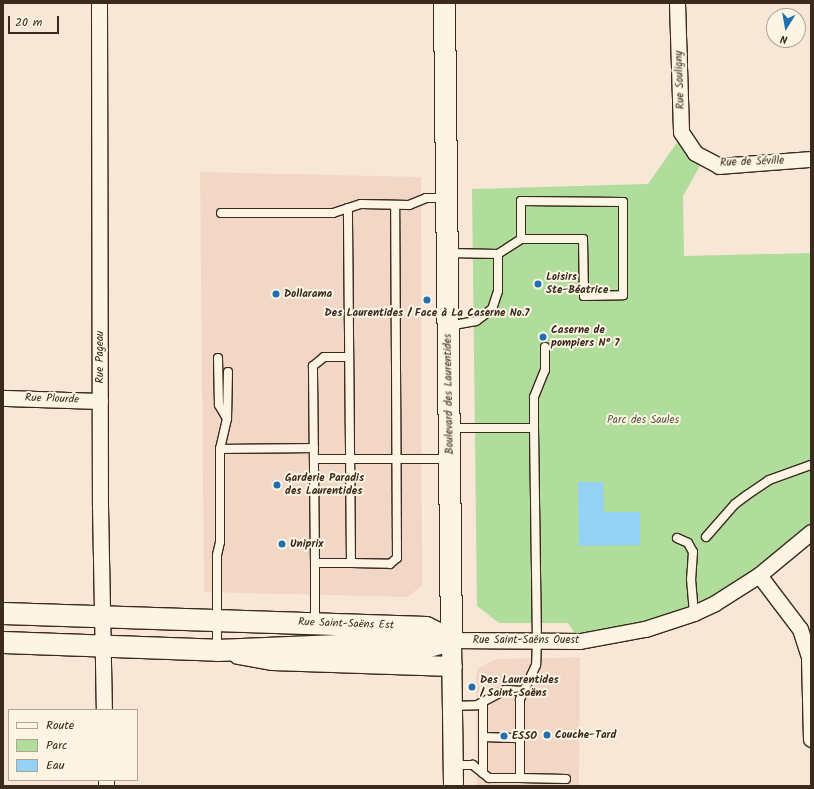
<!DOCTYPE html>
<meta charset="utf-8">
<style>
body{margin:0}
#map{position:relative;width:814px;height:789px;overflow:hidden;background:#f8e7d7;font-family:Kalam,sans-serif}
div>[style]{position:absolute}
.built>*{inset:0;background:#f3d7c6}
.green>*{inset:0;background:#b0dd9b}
.water>*{inset:0;background:#94d1f5}
.roads{filter:drop-shadow(1px 0 #3b2a1e) drop-shadow(-1px 0 #3b2a1e) drop-shadow(0 1px #3b2a1e) drop-shadow(0 -1px #3b2a1e)}
.service>*{height:8px;margin:-4px;padding:0 4px;transform-origin:4px;border-radius:4px;background:#fcf5e5}
.minor>*{height:15px;margin:-7.5px;padding:0 7.5px;transform-origin:7.5px;border-radius:7.5px;background:#fcf5e5}
.tertiary>*{height:19px;margin:-9.5px;padding:0 9.5px;transform-origin:9.5px;border-radius:9.5px;background:#fcf5e5}
.secondary>*{height:21px;margin:-10.5px;padding:0 10.5px;transform-origin:10.5px;border-radius:10.5px;background:#fcf5e5}
.dots>*{width:11px;height:11px;translate:-50% -50%;box-sizing:border-box;border:2px solid #fcf5e5;border-radius:50%}
span{translate:-50% -50%;white-space:nowrap;text-align:center;line-height:1.15;-webkit-text-stroke:4px #fcf5e5;paint-order:stroke}
.street-label{font-size:11px;color:#3b2a1e}
.poi-label{font-size:11px;color:#3b2a1e;font-weight:700}
.left{translate:0 -50%;text-align:left}
.park-label{font-size:11px;color:#58573d}
.frame{position:absolute;inset:0;border:4px solid #3b2a1e;pointer-events:none}
.legend{position:absolute;left:8px;top:709px;width:130px;height:72px;box-sizing:border-box;background:#fcf5e5;border:1px solid #afa495;margin:0;padding:5px 7px;list-style:none;font-size:12px;color:#3b2a1e}
.legend li{display:flex;align-items:center;gap:8px;height:20px}
.legend b{width:20px;border:1px solid #afa495}
.north{position:absolute;left:766px;top:8px;width:40px;height:40px;box-sizing:border-box;background:#fcf5e5;border:1px solid #afa495;border-radius:50%;rotate:191deg;font-size:11px;font-weight:700;line-height:16px;text-align:center;color:#3b2a1e}
.north::after{content:'';display:block;margin:auto;width:14px;height:18px;background:#1f6fb2;clip-path:polygon(50% 0,100% 100%,50% 72%,0 100%)}
.scale{position:absolute;left:8px;top:16px;width:51px;height:18px;box-sizing:border-box;border:2px solid #3b2a1e;border-top:0;padding-left:5px;font-size:12px;line-height:14px;white-space:nowrap;color:#3b2a1e;-webkit-text-stroke:3px #fcf5e5;paint-order:stroke}
</style>
<div id="map">
<div class="built">
<i style="clip-path:polygon(200px 172px,421px 177px,422px 585px,408px 597px,204px 592px)"></i>
<i style="clip-path:polygon(580px 657px,579px 786px,477px 786px,476px 674px,478px 668px,496px 659px)"></i>
</div>
<div class="green">
<i style="clip-path:polygon(678px 141px,700px 166px,683px 196px,684px 256px,811px 253px,811px 532px,715px 603px,580px 641px,568px 623px,499px 623px,477px 606px,472px 189px,648px 184px)"></i>
</div>
<div class="water">
<i style="clip-path:polygon(578px 482px,603px 482px,604px 512px,640px 512px,640px 545px,579px 546px)"></i>
</div>
<div class="roads">
<div class="service">
<i style="left:221px;top:213px;width:112px"></i>
<i style="left:333px;top:213px;width:29px;rotate:-18deg"></i>
<i style="left:361px;top:204px;width:48px;rotate:1.2deg"></i>
<i style="left:409px;top:205px;width:18px;rotate:-22deg"></i>
<i style="left:426px;top:198px;width:19px"></i>
<i style="left:448px;top:253px;width:50px;rotate:1.1deg"></i>
<i style="left:498px;top:254px;width:37px;rotate:90deg"></i>
<i style="left:498px;top:291px;width:19px;rotate:108deg"></i>
<i style="left:492px;top:309px;width:20px;rotate:143deg"></i>
<i style="left:476px;top:321px;width:27px;rotate:170deg"></i>
<i style="left:498px;top:254px;width:27px;rotate:-33deg"></i>
<i style="left:521px;top:239px;width:62px"></i>
<i style="left:583px;top:239px;width:57px;rotate:89deg"></i>
<i style="left:584px;top:296px;width:39px;rotate:-1deg"></i>
<i style="left:623px;top:295px;width:93px;rotate:-90deg"></i>
<i style="left:623px;top:202px;width:102px;rotate:-179.4deg"></i>
<i style="left:521px;top:201px;width:38px;rotate:90deg"></i>
<i style="left:218px;top:358px;width:47px;rotate:88.8deg"></i>
<i style="left:219px;top:405px;width:16px;rotate:60deg"></i>
<i style="left:450px;top:428px;width:84px"></i>
<i style="left:534px;top:428px;width:212px;rotate:89.2deg"></i>
<i style="left:537px;top:640px;width:25px;rotate:92deg"></i>
<i style="left:536px;top:665px;width:38px;rotate:115deg"></i>
<i style="left:520px;top:700px;width:78px;rotate:90deg"></i>
<i style="left:520px;top:778px;width:31px;rotate:180deg"></i>
<i style="left:489px;top:778px;width:21px;rotate:-141deg"></i>
<i style="left:473px;top:765px;width:21px;rotate:180deg"></i>
<i style="left:534px;top:428px;width:31px;rotate:-90deg"></i>
<i style="left:534px;top:397px;width:29px;rotate:-68deg"></i>
<i style="left:545px;top:370px;width:23px;rotate:-90deg"></i>
<i style="left:220px;top:449px;width:31px;rotate:-77deg"></i>
<i style="left:227px;top:419px;width:47px;rotate:-88.8deg"></i>
<i style="left:314px;top:459px;width:135px"></i>
<i style="left:706px;top:537px;width:44px;rotate:-48.7deg"></i>
<i style="left:735px;top:504px;width:15px;rotate:-37deg"></i>
<i style="left:747px;top:495px;width:27px;rotate:-34deg"></i>
<i style="left:769px;top:480px;width:45px;rotate:-19.7deg"></i>
<i style="left:677px;top:538px;width:12px;rotate:24deg"></i>
<i style="left:688px;top:543px;width:10px;rotate:61deg"></i>
<i style="left:693px;top:552px;width:27px;rotate:94deg"></i>
<i style="left:691px;top:579px;width:34px;rotate:85deg"></i>
<i style="left:315px;top:563px;width:197px;rotate:-90.6deg"></i>
<i style="left:313px;top:366px;width:14px;rotate:-39deg"></i>
<i style="left:324px;top:357px;width:25px"></i>
<i style="left:351px;top:563px;width:39px;rotate:1deg"></i>
<i style="left:390px;top:564px;width:9px;rotate:-41deg"></i>
<i style="left:397px;top:558px;width:353px;rotate:-90.3deg"></i>
<i style="left:315px;top:624px;width:61px;rotate:-90deg"></i>
<i style="left:315px;top:563px;width:36px"></i>
<i style="left:351px;top:563px;width:355px;rotate:-90.5deg"></i>
<i style="left:217px;top:649px;width:94px;rotate:-90deg"></i>
<i style="left:217px;top:555px;width:13px;rotate:-77deg"></i>
<i style="left:220px;top:542px;width:93px;rotate:-90deg"></i>
<i style="left:220px;top:449px;width:94px;rotate:-0.6deg"></i>
<i style="left:452px;top:706px;width:25px;rotate:-2deg"></i>
<i style="left:477px;top:705px;width:32px;rotate:-28deg"></i>
<i style="left:505px;top:690px;width:19px;rotate:3deg"></i>
<i style="left:483px;top:737px;width:37px;rotate:2deg"></i>
<i style="left:483px;top:773px;width:71px;rotate:-90deg"></i>
<i style="left:520px;top:778px;width:46px;rotate:1.2deg"></i>
</div>
<div class="minor">
<i style="left:99px;top:3px;width:503px;rotate:89.89deg"></i>
<i style="left:100px;top:506px;width:204px;rotate:88.9deg"></i>
<i style="left:677px;top:3px;width:129px;rotate:88.2deg"></i>
<i style="left:681px;top:132px;width:25px;rotate:56deg"></i>
<i style="left:695px;top:153px;width:27px;rotate:28deg"></i>
<i style="left:719px;top:166px;width:92px;rotate:-4.4deg"></i>
<i style="left:3px;top:398px;width:97px;rotate:1.8deg"></i>
<i style="left:759px;top:575px;width:68px;rotate:52.8deg"></i>
<i style="left:800px;top:629px;width:29px;rotate:72deg"></i>
<i style="left:809px;top:657px;width:82px;rotate:88.6deg"></i>
<i style="left:451px;top:640px;width:129px;rotate:0.4deg"></i>
<i style="left:580px;top:641px;width:66px;rotate:-10.5deg"></i>
<i style="left:645px;top:629px;width:52px;rotate:-18.1deg"></i>
<i style="left:694px;top:613px;width:23px;rotate:-25deg"></i>
<i style="left:715px;top:603px;width:52px;rotate:-32.5deg"></i>
<i style="left:759px;top:575px;width:67px;rotate:-39.6deg"></i>
<i style="left:106px;top:780px;width:6px;rotate:90deg"></i>
</div>
<div class="tertiary">
<i style="left:451px;top:640px;width:146px;rotate:89.2deg"></i>
<i style="left:238px;top:654px;width:35px;rotate:10deg"></i>
<i style="left:272px;top:660px;width:180px;rotate:1.9deg"></i>
</div>
<div class="secondary">
<i style="left:444px;top:3px;width:637px;rotate:89.37deg"></i>
<i style="left:3px;top:613px;width:423px;rotate:1.9deg"></i>
<i style="left:426px;top:627px;width:28px;rotate:27deg"></i>
<i style="left:3px;top:642px;width:214px;rotate:2.1deg"></i>
<i style="left:217px;top:650px;width:145px;rotate:-2.4deg"></i>
<i style="left:362px;top:644px;width:66px;rotate:1.7deg"></i>
<i style="left:428px;top:646px;width:24px;rotate:-15deg"></i>
</div>
</div>
<div class="dots">
<i style="left:538px;top:284px;background:#1f6fb2"></i>
<i style="left:276px;top:294px;background:#1f6fb2"></i>
<i style="left:427px;top:300px;background:#1f6fb2"></i>
<i style="left:543px;top:337px;background:#1f6fb2"></i>
<i style="left:277px;top:485px;background:#1f6fb2"></i>
<i style="left:282px;top:544px;background:#1f6fb2"></i>
<i style="left:472px;top:687px;background:#1f6fb2"></i>
<i style="left:547px;top:735px;background:#1f6fb2"></i>
<i style="left:504px;top:736px;background:#1f6fb2"></i>
</div>
<div class="street-label">
<span style="left:680px;top:80px;rotate:-92deg">Rue Souligny</span>
<span style="left:752px;top:162px;rotate:-2deg">Rue de Séville</span>
<span style="left:100px;top:357px;rotate:-90deg">Rue Pageau</span>
<span style="left:449px;top:394px;rotate:-91deg">Boulevard des Laurentides</span>
<span style="left:52px;top:399px;rotate:2deg">Rue Plourde</span>
<span style="left:346px;top:624px;rotate:2deg">Rue Saint-Saëns Est</span>
<span style="left:526px;top:640px">Rue Saint-Saëns Ouest</span>
</div>
<div class="poi-label">
<span class="left" style="left:546px;top:284px">Loisirs<br>Ste-Béatrice</span>
<span class="left" style="left:284px;top:294px">Dollarama</span>
<span style="left:427px;top:313px">Des Laurentides / Face à La Caserne No.7</span>
<span class="left" style="left:551px;top:337px">Caserne de<br>pompiers N° 7</span>
<span class="left" style="left:285px;top:485px">Garderie Paradis<br>des Laurentides</span>
<span class="left" style="left:290px;top:544px">Uniprix</span>
<span class="left" style="left:480px;top:687px">Des Laurentides<br>/ Saint-Saëns</span>
<span class="left" style="left:555px;top:735px">Couche-Tard</span>
<span class="left" style="left:512px;top:736px">ESSO</span>
</div>
<div class="park-label">
<span style="left:643px;top:420px">Parc des Saules</span>
</div>
<div class="frame"></div>
<ul class="legend">
<li><b style="height:5px;background:#fcf5e5"></b>Route</li>
<li><b style="height:11px;background:#b0dd9b"></b>Parc</li>
<li><b style="height:11px;background:#94d1f5"></b>Eau</li>
</ul>
<div class="north">N</div>
<div class="scale">20 m</div>
</div>
